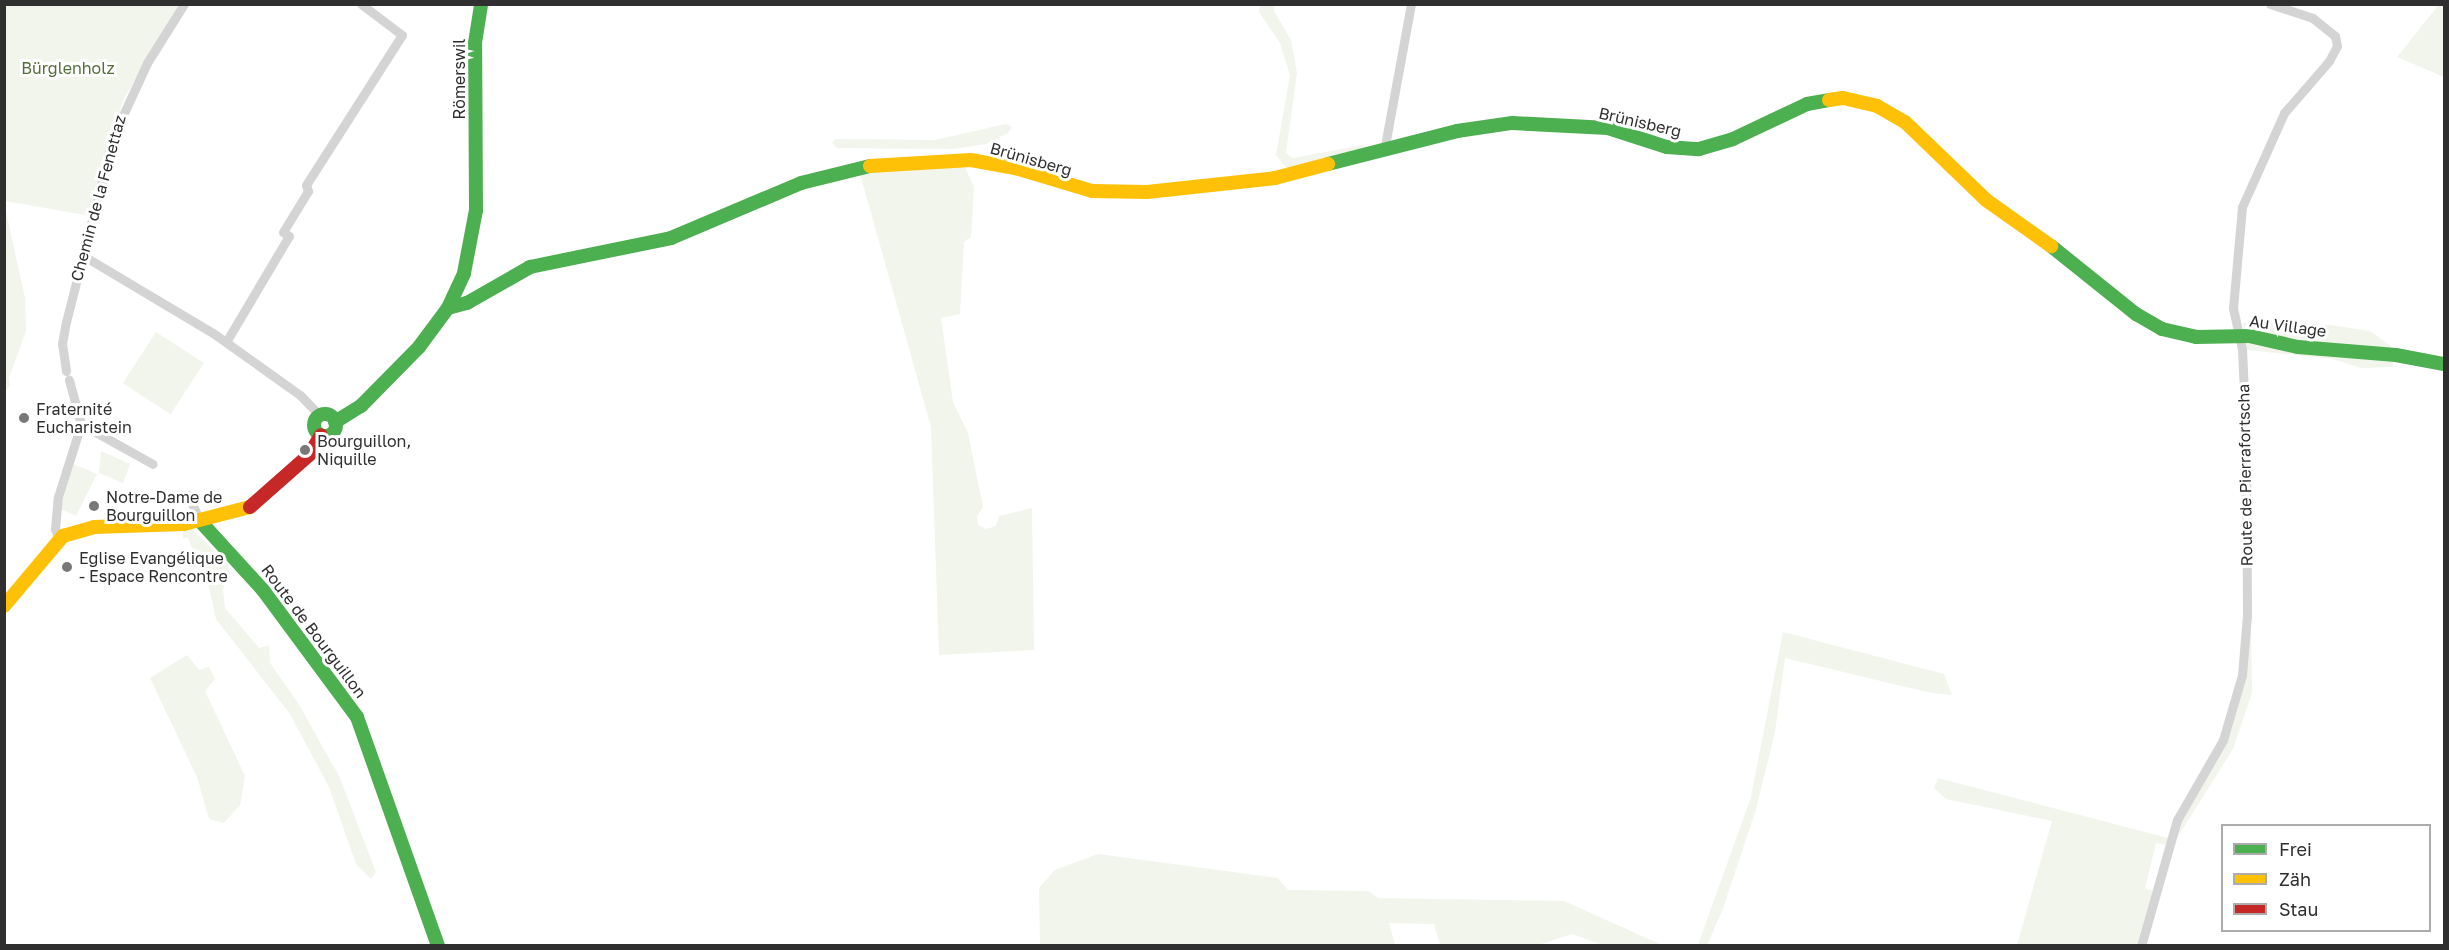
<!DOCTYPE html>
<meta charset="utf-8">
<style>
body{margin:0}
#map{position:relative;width:2449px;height:950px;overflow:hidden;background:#fff;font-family:"Golos Text",sans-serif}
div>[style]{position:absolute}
.green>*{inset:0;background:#f1f5ec;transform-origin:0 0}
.street>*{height:9px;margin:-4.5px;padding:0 4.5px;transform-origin:4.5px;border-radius:4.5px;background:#d4d4d4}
.fast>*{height:14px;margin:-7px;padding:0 7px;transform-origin:7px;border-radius:7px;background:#4caf50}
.fast>.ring{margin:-7px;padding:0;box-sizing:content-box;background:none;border:14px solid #4caf50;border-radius:50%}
.slow>*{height:14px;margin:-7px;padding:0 7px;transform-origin:7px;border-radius:7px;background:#ffc107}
.jam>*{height:14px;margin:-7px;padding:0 7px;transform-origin:7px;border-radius:7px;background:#c62828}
.dots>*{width:16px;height:16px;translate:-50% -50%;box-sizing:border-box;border:3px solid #fff;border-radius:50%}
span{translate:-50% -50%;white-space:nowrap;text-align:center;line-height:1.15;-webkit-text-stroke:6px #fff;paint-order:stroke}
.park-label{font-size:16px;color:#536e39}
.street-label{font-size:16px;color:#2f2f2f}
.poi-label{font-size:16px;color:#2f2f2f}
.left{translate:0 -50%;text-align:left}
.frame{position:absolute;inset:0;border:6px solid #2f2f2f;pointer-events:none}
.legend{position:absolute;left:2221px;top:824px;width:210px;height:108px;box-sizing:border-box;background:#fff;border:2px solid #acacac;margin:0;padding:8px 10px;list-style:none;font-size:18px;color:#2f2f2f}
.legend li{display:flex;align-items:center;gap:12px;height:30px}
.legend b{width:30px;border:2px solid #acacac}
</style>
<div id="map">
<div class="green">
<i style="clip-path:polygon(4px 5px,180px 5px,123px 100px,90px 216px,5px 201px)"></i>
<i style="clip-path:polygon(1260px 5px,1275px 5px,1274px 11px,1291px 40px,1297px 73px,1286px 153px,1293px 158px,1364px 145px,1372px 148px,1286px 168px,1276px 155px,1290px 75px,1280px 43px,1259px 12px)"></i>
<i style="clip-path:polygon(2435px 5px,2444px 5px,2444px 77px,2397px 57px,2437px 7px)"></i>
<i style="clip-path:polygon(1006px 124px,1012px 127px,1008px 133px,986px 144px,953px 149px,837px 148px,832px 143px,835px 139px,935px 140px)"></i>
<i style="clip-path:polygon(965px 167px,974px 187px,971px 237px,964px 242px,960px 314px,941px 318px,953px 402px,968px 433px,983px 507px,977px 516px,978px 525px,986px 529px,996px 526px,999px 516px,1032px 508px,1034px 650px,939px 655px,931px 427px,859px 170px)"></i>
<i style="clip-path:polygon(5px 207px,25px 298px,26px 331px,9px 378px,10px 385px,5px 392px)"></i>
<i style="clip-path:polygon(2243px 323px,2331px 325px,2370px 331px,2391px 346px,2393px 367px,2361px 368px,2333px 359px,2247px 350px)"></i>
<i style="left:156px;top:332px;width:57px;height:61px;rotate:33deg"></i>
<i style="clip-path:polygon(101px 451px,130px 464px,123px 483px,99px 473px)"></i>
<i style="clip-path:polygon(74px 464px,97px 474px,76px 516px,60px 509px)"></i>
<i style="clip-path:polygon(191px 529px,227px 562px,230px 572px,223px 589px,225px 608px,259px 648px,269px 645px,270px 663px,298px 703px,339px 776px,376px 872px,371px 879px,356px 864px,329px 787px,290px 714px,216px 619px,201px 551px,192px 548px,188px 538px,183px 538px,183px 530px)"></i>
<i style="clip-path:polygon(2250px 552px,2252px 693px,2233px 749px,2172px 846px,2180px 822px,2237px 712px,2244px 676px)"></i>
<i style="clip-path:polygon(1783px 632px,1944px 674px,1952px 695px,1931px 693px,1785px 658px,1775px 732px,1756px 809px,1722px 911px,1707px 945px,1698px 945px,1751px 797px)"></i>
<i style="clip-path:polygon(187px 655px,199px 670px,209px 667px,215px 679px,205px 691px,245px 776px,240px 805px,224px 823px,209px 819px,197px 777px,150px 678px)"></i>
<i style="clip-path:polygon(1938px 778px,2168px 838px,2166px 845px,2156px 843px,2145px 888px,2153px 891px,2137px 945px,2017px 945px,2052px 821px,1946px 799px,1934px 788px)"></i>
<i style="clip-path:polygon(1098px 854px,1278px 878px,1288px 890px,1368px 891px,1378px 898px,1564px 901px,1662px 945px,1603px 945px,1572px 934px,1538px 945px,1440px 945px,1434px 924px,1389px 923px,1395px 945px,1040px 945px,1039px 888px,1055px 870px)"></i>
</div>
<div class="street">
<i style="left:1384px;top:151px;width:149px;rotate:-79.6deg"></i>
<i style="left:82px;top:255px;width:152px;rotate:30.8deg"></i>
<i style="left:213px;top:333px;width:107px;rotate:35.5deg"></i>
<i style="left:300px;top:395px;width:29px;rotate:46deg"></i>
<i style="left:226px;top:342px;width:123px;rotate:-59.3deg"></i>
<i style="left:289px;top:236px;width:7px;rotate:-146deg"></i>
<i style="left:283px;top:232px;width:48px;rotate:-58.6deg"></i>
<i style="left:308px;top:191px;width:6px;rotate:-108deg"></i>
<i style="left:306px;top:185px;width:178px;rotate:-57.4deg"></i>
<i style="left:402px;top:35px;width:51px;rotate:-142.9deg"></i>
<i style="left:66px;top:371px;width:27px;rotate:-98deg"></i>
<i style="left:62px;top:344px;width:22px;rotate:-80deg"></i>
<i style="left:66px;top:322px;width:191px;rotate:-75.7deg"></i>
<i style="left:113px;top:137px;width:81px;rotate:-65.3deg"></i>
<i style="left:147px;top:63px;width:70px;rotate:-57.9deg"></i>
<i style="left:81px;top:424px;width:82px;rotate:29.1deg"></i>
<i style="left:188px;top:495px;width:29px;rotate:65deg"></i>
<i style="left:59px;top:540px;width:12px;rotate:-110deg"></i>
<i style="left:55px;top:529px;width:32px;rotate:-85deg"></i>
<i style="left:58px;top:497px;width:77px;rotate:-72.5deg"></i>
<i style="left:81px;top:424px;width:46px;rotate:-105.3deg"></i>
<i style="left:2141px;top:946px;width:131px;rotate:-74.1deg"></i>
<i style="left:2177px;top:820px;width:92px;rotate:-60.1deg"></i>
<i style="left:2223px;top:740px;width:68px;rotate:-73.7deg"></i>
<i style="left:2242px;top:675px;width:59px;rotate:-85.2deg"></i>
<i style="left:2247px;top:616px;width:179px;rotate:-90.3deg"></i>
<i style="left:2246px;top:437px;width:88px;rotate:-92.6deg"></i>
<i style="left:2242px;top:349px;width:42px;rotate:-102.4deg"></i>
<i style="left:2233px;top:308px;width:101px;rotate:-84.9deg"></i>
<i style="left:2242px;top:207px;width:103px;rotate:-65.9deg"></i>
<i style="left:2284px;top:113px;width:69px;rotate:-49.1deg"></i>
<i style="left:2329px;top:61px;width:17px;rotate:-62deg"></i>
<i style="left:2337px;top:46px;width:10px;rotate:-101deg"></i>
<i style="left:2335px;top:36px;width:28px;rotate:-141deg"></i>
<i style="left:2313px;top:18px;width:45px;rotate:-162deg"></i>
</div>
<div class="fast">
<i style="left:1328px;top:164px;width:133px;rotate:-14.3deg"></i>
<i style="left:1457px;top:131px;width:56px;rotate:-8.3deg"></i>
<i style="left:1512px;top:123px;width:96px;rotate:3deg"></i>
<i style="left:1608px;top:128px;width:62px;rotate:17.9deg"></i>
<i style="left:1667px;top:147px;width:32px;rotate:4deg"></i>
<i style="left:1699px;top:149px;width:35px;rotate:-16deg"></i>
<i style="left:1733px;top:139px;width:82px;rotate:-25.3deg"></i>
<i style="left:1807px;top:104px;width:22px;rotate:-10deg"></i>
<i style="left:2051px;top:246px;width:109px;rotate:38.7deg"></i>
<i style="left:2136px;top:314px;width:30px;rotate:30deg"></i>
<i style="left:2162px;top:329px;width:35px;rotate:13deg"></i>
<i style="left:2196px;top:337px;width:53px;rotate:-1.1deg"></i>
<i style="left:2249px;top:336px;width:50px;rotate:12.7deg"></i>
<i style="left:2298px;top:347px;width:98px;rotate:4.7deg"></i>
<i style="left:2396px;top:355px;width:49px;rotate:10.6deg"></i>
<i style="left:448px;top:308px;width:20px;rotate:-15deg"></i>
<i style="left:467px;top:303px;width:73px;rotate:-29.7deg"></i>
<i style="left:530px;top:267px;width:144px;rotate:-11.6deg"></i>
<i style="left:671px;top:238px;width:141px;rotate:-22.9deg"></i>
<i style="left:801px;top:183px;width:71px;rotate:-13.8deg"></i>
<i class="ring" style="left:314px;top:414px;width:8px;height:8px"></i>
<i style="left:335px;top:422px;width:31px;rotate:-32deg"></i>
<i style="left:361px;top:406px;width:83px;rotate:-45.5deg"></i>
<i style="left:419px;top:347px;width:49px;rotate:-53.4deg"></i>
<i style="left:448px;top:308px;width:38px;rotate:-65deg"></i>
<i style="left:464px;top:273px;width:64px;rotate:-79.2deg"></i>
<i style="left:476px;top:210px;width:167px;rotate:-90.3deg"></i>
<i style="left:475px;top:43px;width:39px;rotate:-81deg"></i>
<i style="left:200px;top:521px;width:93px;rotate:47.6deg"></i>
<i style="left:263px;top:590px;width:158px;rotate:53.5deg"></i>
<i style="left:357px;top:717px;width:243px;rotate:70.5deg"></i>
</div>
<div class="slow">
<i style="left:1829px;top:100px;width:14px;rotate:-8deg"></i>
<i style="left:1843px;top:98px;width:35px;rotate:13deg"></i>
<i style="left:1877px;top:106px;width:32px;rotate:30deg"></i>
<i style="left:1905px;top:122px;width:112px;rotate:43.9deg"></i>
<i style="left:1986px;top:200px;width:80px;rotate:35.3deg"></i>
<i style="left:870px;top:166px;width:101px;rotate:-3.4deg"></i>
<i style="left:971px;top:160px;width:45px;rotate:10.3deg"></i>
<i style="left:1015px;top:168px;width:80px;rotate:16.6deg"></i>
<i style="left:1092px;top:191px;width:55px;rotate:1deg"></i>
<i style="left:1147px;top:192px;width:129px;rotate:-6.2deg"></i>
<i style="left:1275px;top:178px;width:55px;rotate:-14.8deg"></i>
<i style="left:4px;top:606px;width:92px;rotate:-49.9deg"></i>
<i style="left:63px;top:536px;width:32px;rotate:-16deg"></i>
<i style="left:94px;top:527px;width:90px;rotate:-1.9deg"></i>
<i style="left:184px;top:524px;width:68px;rotate:-14.4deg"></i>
</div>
<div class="jam">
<i style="left:250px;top:507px;width:79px;rotate:-41.4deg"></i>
<i style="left:309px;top:455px;width:23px;rotate:-59deg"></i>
</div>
<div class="dots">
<i style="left:24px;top:418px;background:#787878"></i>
<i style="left:305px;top:450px;background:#787878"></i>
<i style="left:94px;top:506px;background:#787878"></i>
<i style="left:67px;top:567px;background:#787878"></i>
</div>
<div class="park-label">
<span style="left:68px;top:68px">Bürglenholz</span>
</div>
<div class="street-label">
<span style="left:459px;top:79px;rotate:-90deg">Römerswil</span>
<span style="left:1640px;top:122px;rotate:13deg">Brünisberg</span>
<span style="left:1031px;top:159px;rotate:16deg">Brünisberg</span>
<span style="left:98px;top:198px;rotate:-75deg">Chemin de la Fenettaz</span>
<span style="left:2288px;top:326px;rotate:8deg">Au Village</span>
<span style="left:2245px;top:475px;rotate:-91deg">Route de Pierrafortscha</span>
<span style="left:314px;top:631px;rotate:53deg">Route de Bourguillon</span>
</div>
<div class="poi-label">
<span class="left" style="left:36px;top:418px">Fraternité<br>Eucharistein</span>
<span class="left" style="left:317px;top:450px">Bourguillon,<br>Niquille</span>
<span class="left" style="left:106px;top:506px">Notre-Dame de<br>Bourguillon</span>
<span class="left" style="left:79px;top:567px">Eglise Evangélique<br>- Espace Rencontre</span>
</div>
<div class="frame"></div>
<ul class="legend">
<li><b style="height:8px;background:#4caf50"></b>Frei</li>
<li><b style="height:8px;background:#ffc107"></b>Zäh</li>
<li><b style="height:8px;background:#c62828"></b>Stau</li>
</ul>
</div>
